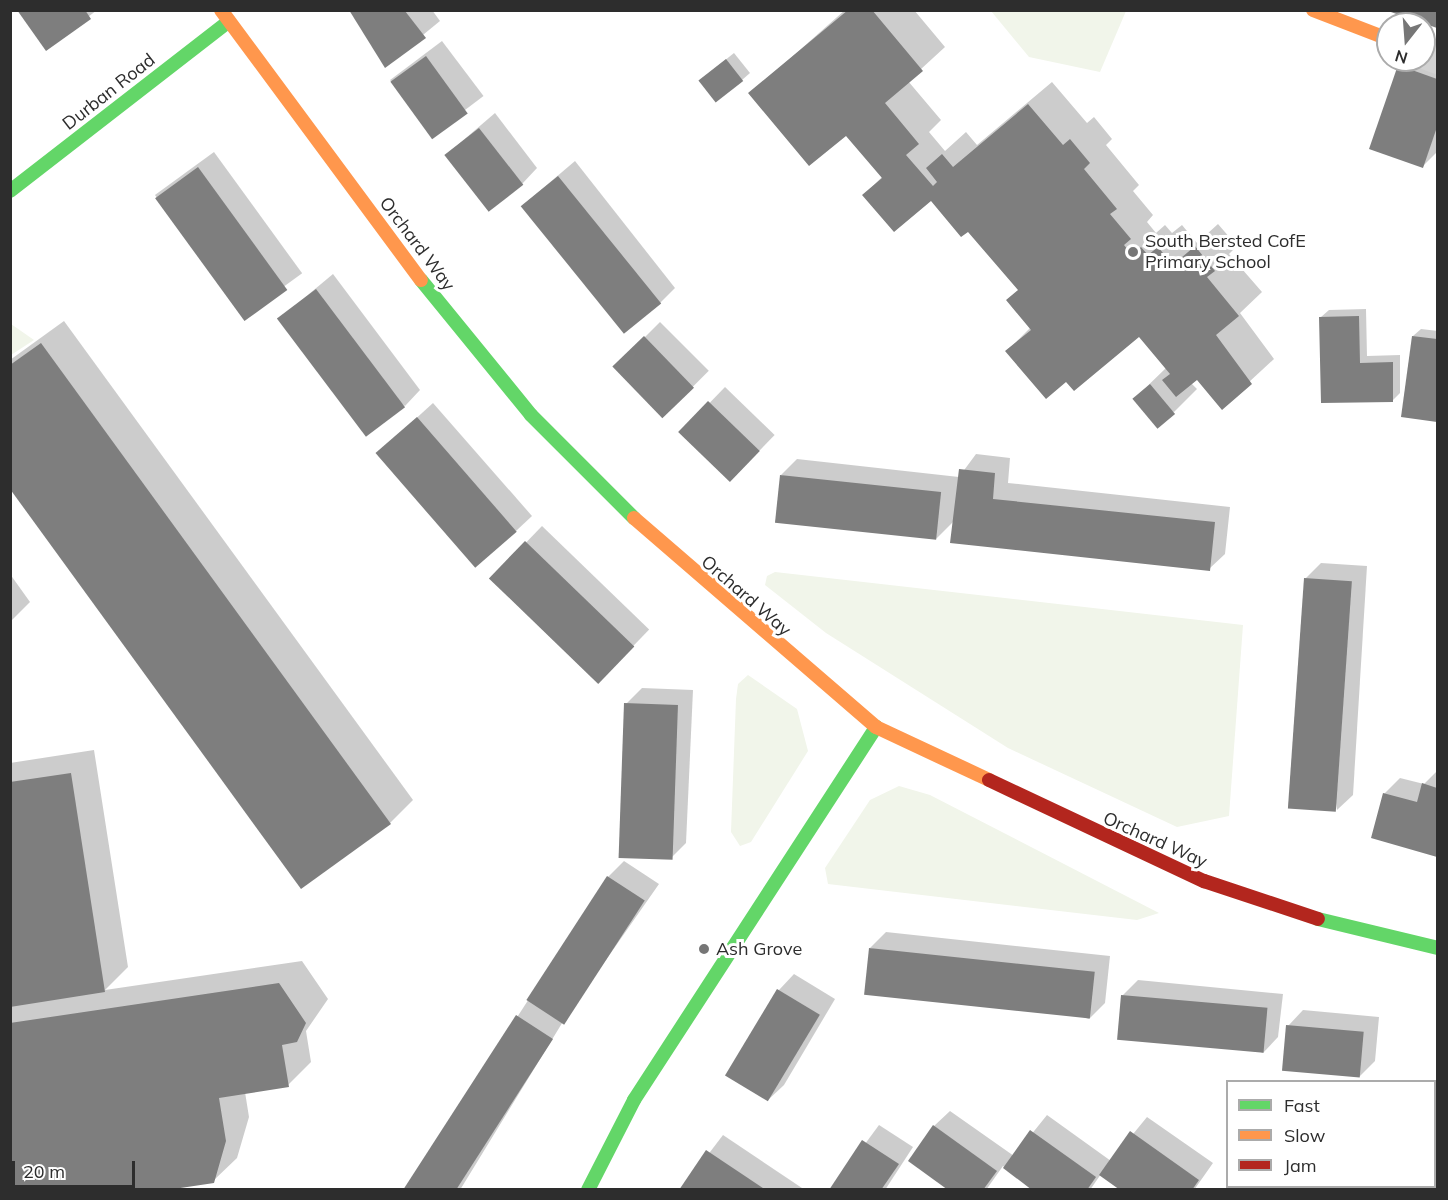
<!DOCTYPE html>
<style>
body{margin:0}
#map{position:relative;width:1448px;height:1200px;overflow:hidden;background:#fff;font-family:Mulish,sans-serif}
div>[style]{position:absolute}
.green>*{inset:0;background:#f1f5ea}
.shadow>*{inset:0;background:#0003;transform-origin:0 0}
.building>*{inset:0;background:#7e7e7e;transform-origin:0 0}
.street>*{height:33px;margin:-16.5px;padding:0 16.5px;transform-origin:16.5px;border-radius:16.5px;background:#d2d2d2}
.fast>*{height:14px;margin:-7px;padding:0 7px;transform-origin:7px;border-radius:7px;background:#63d668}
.slow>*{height:14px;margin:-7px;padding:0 7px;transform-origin:7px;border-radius:7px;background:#ff974d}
.jam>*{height:14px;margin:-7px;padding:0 7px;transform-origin:7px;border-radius:7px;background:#b3261e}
.dots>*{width:16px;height:16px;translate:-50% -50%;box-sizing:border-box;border:3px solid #fff;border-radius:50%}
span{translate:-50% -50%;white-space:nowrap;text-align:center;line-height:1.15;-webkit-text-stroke:6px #fff;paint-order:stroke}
.street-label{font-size:18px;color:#2d2d2d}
.poi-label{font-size:18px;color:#2d2d2d}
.left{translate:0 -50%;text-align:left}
.frame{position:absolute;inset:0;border:12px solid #2d2d2d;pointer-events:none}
.legend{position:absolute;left:1226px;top:1080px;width:210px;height:108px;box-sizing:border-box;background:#fff;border:2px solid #ababab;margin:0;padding:8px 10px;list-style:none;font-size:18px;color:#2d2d2d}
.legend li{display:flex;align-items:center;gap:12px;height:30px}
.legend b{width:30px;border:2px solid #ababab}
.north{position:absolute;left:1376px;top:12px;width:60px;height:60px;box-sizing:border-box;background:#fff;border:2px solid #ababab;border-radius:50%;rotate:197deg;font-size:16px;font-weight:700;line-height:24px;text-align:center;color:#2d2d2d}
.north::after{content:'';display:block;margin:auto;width:21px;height:27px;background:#767676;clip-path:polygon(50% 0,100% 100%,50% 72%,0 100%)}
.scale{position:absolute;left:12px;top:1161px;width:123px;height:27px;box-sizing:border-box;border:3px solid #2d2d2d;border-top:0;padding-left:8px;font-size:18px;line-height:21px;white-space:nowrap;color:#2d2d2d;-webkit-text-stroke:4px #fff;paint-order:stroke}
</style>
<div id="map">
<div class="green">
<i style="clip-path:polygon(991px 11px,1126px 11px,1100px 72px,1029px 57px)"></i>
<i style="clip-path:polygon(11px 324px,34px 340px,11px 355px)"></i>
<i style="clip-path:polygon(775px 572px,1243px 625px,1229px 816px,1177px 827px,1008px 748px,826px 633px,765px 585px,767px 576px)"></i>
<i style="clip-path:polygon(748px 675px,797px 709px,808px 751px,751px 842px,740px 846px,731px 832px,736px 699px,738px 684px)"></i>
<i style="clip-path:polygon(899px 786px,930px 795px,1159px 913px,1137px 920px,828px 884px,825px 868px,870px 800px)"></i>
</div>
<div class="shadow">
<i style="clip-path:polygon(19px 10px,97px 10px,47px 49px)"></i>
<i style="clip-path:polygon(351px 10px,432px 10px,440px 21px,385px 66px)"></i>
<i style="clip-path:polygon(845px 10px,914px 10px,945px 47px,908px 81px,941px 120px,929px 132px,945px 151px,966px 132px,977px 145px,1052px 82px,1087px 123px,1094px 117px,1112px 139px,1106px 145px,1139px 185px,1133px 191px,1153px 215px,1147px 222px,1156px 233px,1165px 225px,1172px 233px,1182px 225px,1197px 243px,1218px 224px,1237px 246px,1229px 254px,1262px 292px,1240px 313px,1274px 359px,1222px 407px,1197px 377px,1191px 383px,1197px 389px,1174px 412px,1134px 399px,1166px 368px,1139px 335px,1066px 380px,1007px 351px,1031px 327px,1019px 290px,968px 230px,931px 199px,864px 195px,883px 176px,846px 133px,750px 94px)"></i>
<i style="left:442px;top:41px;width:69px;height:65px;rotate:53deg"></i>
<i style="clip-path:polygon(734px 53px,750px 73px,742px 80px,709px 73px)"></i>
<i style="clip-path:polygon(1438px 58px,1438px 151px,1423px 166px,1399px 66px,1406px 60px)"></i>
<i style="clip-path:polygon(495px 113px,537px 168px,522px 184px,446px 155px)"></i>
<i style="left:214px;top:152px;width:150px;height:73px;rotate:54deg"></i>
<i style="clip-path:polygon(575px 161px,675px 288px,660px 303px,522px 206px)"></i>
<i style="clip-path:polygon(333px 274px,420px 390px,405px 406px,279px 319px)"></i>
<i style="clip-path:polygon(1366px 309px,1367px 356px,1400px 355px,1400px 393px,1393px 400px,1322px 402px,1321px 317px,1329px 310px)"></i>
<i style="clip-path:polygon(64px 321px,413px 800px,390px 823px,10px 486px,10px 360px)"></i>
<i style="left:660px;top:322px;width:69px;height:64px;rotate:45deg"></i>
<i style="clip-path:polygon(1421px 329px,1438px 331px,1438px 420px,1403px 416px,1413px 336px)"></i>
<i style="left:725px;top:387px;width:69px;height:64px;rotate:44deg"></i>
<i style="clip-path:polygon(433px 403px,532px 516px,516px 531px,378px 453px)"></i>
<i style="clip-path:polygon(976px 454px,1010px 458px,1008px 483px,1230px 507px,1225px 554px,1209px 569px,954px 521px,936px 539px,781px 475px,797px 459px,959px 477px)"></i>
<i style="left:542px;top:526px;width:149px;height:74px;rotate:44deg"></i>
<i style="clip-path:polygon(1321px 563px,1367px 566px,1353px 795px,1337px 810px,1305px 579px)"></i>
<i style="clip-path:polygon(10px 574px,30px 602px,10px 622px)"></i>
<i style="clip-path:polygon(642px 688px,693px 690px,686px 843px,670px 859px,626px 704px)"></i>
<i style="clip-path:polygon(94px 750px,128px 967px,105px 990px,302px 961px,328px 999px,306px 1031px,311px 1062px,288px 1085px,245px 1092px,249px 1117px,237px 1158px,213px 1181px,10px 1190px,10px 763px)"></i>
<i style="clip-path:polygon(1438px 770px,1438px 855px,1373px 837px,1384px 794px,1400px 778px,1424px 784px)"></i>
<i style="clip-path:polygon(624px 861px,659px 884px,564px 1020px,460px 1190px,405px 1190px,608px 877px)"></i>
<i style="clip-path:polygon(886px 932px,1110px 956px,1105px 1003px,1089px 1019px,870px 948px)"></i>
<i style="clip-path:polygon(794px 974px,835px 999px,784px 1085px,768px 1100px,779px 990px)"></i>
<i style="clip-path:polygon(1138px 980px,1283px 994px,1278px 1037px,1263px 1053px,1122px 996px)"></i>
<i style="clip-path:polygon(1303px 1010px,1379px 1017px,1375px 1061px,1359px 1077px,1288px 1026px)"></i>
<i style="clip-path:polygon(950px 1111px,1014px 1156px,1047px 1115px,1111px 1161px,1147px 1117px,1213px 1163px,1194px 1190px,1123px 1190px,1101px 1174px,1090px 1190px,1035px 1190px,1003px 1166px,986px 1190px,951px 1190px,934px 1126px)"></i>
<i style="clip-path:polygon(879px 1125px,913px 1147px,885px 1190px,831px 1190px)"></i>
<i style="clip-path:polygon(723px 1135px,805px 1190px,681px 1190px)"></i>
<i style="clip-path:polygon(1357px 1186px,1412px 1186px,1409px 1190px)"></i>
</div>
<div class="building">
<i style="clip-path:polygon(17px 10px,85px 10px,91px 19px,46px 51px)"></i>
<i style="clip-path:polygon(349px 10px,405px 11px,426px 38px,385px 68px)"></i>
<i style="clip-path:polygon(848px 10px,872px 10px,923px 71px,885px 103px,919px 144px,906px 155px,933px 186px,937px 182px,926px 168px,942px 154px,953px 167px,1028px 104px,1063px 145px,1070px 139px,1090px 163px,1084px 169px,1117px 209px,1110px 214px,1131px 239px,1124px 245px,1132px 255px,1141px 247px,1148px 255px,1158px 247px,1173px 265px,1195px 246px,1215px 271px,1207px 277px,1239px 316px,1216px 335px,1252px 384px,1222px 410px,1197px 380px,1176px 397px,1162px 380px,1170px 374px,1139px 337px,1074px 391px,1066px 382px,1046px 399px,1005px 351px,1031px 330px,1006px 300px,1018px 290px,968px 232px,961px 237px,931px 201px,894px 232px,862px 195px,882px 178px,846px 136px,809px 166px,748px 93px)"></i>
<i style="clip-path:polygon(1388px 10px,1437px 10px,1437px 28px,1388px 11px)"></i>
<i style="left:426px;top:56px;width:71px;height:44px;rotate:54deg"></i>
<i style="left:726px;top:59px;width:28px;height:35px;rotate:52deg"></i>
<i style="clip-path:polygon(1398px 65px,1437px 79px,1437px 127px,1423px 168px,1369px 149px)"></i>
<i style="left:479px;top:128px;width:72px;height:44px;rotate:52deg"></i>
<i style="left:198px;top:167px;width:152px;height:53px;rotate:54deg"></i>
<i style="left:558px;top:176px;width:164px;height:48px;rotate:51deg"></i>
<i style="left:316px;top:289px;width:148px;height:49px;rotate:53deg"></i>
<i style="clip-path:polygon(1359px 316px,1360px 363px,1393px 362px,1393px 402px,1321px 403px,1319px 317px)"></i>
<i style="left:644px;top:336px;width:72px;height:44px;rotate:46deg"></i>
<i style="clip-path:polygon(1412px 336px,1437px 339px,1437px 422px,1401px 417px)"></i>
<i style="clip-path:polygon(41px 343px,391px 824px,301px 889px,10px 489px,10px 365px)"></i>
<i style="left:1150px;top:384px;width:39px;height:23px;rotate:50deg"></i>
<i style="left:708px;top:401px;width:72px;height:43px;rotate:44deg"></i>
<i style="left:417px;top:417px;width:152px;height:55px;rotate:49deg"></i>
<i style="clip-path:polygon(959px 469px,995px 473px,993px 499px,1215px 522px,1210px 571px,950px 543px)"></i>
<i style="left:780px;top:475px;width:162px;height:48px;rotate:6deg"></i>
<i style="left:525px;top:541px;width:152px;height:52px;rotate:44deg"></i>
<i style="left:1304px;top:578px;width:48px;height:231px;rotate:4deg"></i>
<i style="left:624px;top:703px;width:54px;height:155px;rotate:2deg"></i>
<i style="clip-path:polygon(71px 773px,105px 992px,10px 1007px,10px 782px)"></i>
<i style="clip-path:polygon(1422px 783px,1437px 788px,1437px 857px,1371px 838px,1383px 793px,1417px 802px)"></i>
<i style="left:607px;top:876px;width:45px;height:148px;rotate:33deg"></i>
<i style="left:869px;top:948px;width:227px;height:47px;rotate:6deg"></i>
<i style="clip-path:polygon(279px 983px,306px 1023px,297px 1042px,282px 1045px,289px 1087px,219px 1098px,226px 1141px,214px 1183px,167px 1190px,10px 1190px,10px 1023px)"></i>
<i style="left:777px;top:989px;width:50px;height:101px;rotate:31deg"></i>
<i style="left:1121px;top:995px;width:147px;height:45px;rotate:5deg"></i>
<i style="clip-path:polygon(516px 1015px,553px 1039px,456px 1190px,403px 1190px)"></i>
<i style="left:1286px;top:1025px;width:78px;height:46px;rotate:5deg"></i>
<i style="clip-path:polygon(933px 1125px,997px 1171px,983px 1190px,948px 1190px,908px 1161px)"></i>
<i style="clip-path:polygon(1030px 1130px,1096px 1177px,1087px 1190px,1032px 1190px,1003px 1168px)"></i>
<i style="clip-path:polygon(1130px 1131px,1199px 1180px,1192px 1190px,1120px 1190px,1099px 1175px)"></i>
<i style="clip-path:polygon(862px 1140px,899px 1164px,881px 1190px,829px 1190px)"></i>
<i style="clip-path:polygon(706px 1150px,766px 1190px,679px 1190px)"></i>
<i style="clip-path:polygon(1356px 1186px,1404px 1186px,1355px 1190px)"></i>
</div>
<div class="street">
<i style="left:1424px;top:52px;width:15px;rotate:20deg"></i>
</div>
<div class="fast">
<i style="left:10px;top:191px;width:277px;rotate:-37.8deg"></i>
<i style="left:421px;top:280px;width:174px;rotate:50.8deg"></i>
<i style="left:531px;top:415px;width:146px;rotate:45deg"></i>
<i style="left:1318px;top:919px;width:123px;rotate:13.6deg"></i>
<i style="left:588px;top:1190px;width:101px;rotate:-62.9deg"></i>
<i style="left:634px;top:1100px;width:445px;rotate:-57deg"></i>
</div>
<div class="slow">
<i style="left:221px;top:10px;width:336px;rotate:53.5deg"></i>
<i style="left:1313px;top:10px;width:80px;rotate:21.1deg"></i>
<i style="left:634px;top:518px;width:320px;rotate:40.8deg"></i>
<i style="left:876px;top:727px;width:125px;rotate:25.1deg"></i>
</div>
<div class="jam">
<i style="left:989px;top:780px;width:238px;rotate:25.2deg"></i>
<i style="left:1204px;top:881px;width:120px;rotate:18.4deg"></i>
</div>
<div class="dots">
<i style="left:1133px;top:252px;background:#767676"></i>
<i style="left:704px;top:949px;background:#767676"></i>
</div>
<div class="street-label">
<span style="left:109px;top:92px;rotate:-38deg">Durban Road</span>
<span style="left:417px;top:244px;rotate:53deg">Orchard Way</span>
<span style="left:746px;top:596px;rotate:41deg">Orchard Way</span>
<span style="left:1155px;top:840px;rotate:24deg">Orchard Way</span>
</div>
<div class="poi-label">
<span class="left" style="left:1145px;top:252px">South Bersted CofE<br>Primary School</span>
<span class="left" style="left:716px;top:949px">Ash Grove</span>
</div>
<div class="frame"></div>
<ul class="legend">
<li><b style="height:8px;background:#63d668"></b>Fast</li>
<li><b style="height:8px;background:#ff974d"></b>Slow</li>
<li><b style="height:8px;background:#b3261e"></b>Jam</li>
</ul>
<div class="north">N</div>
<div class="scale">20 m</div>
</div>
